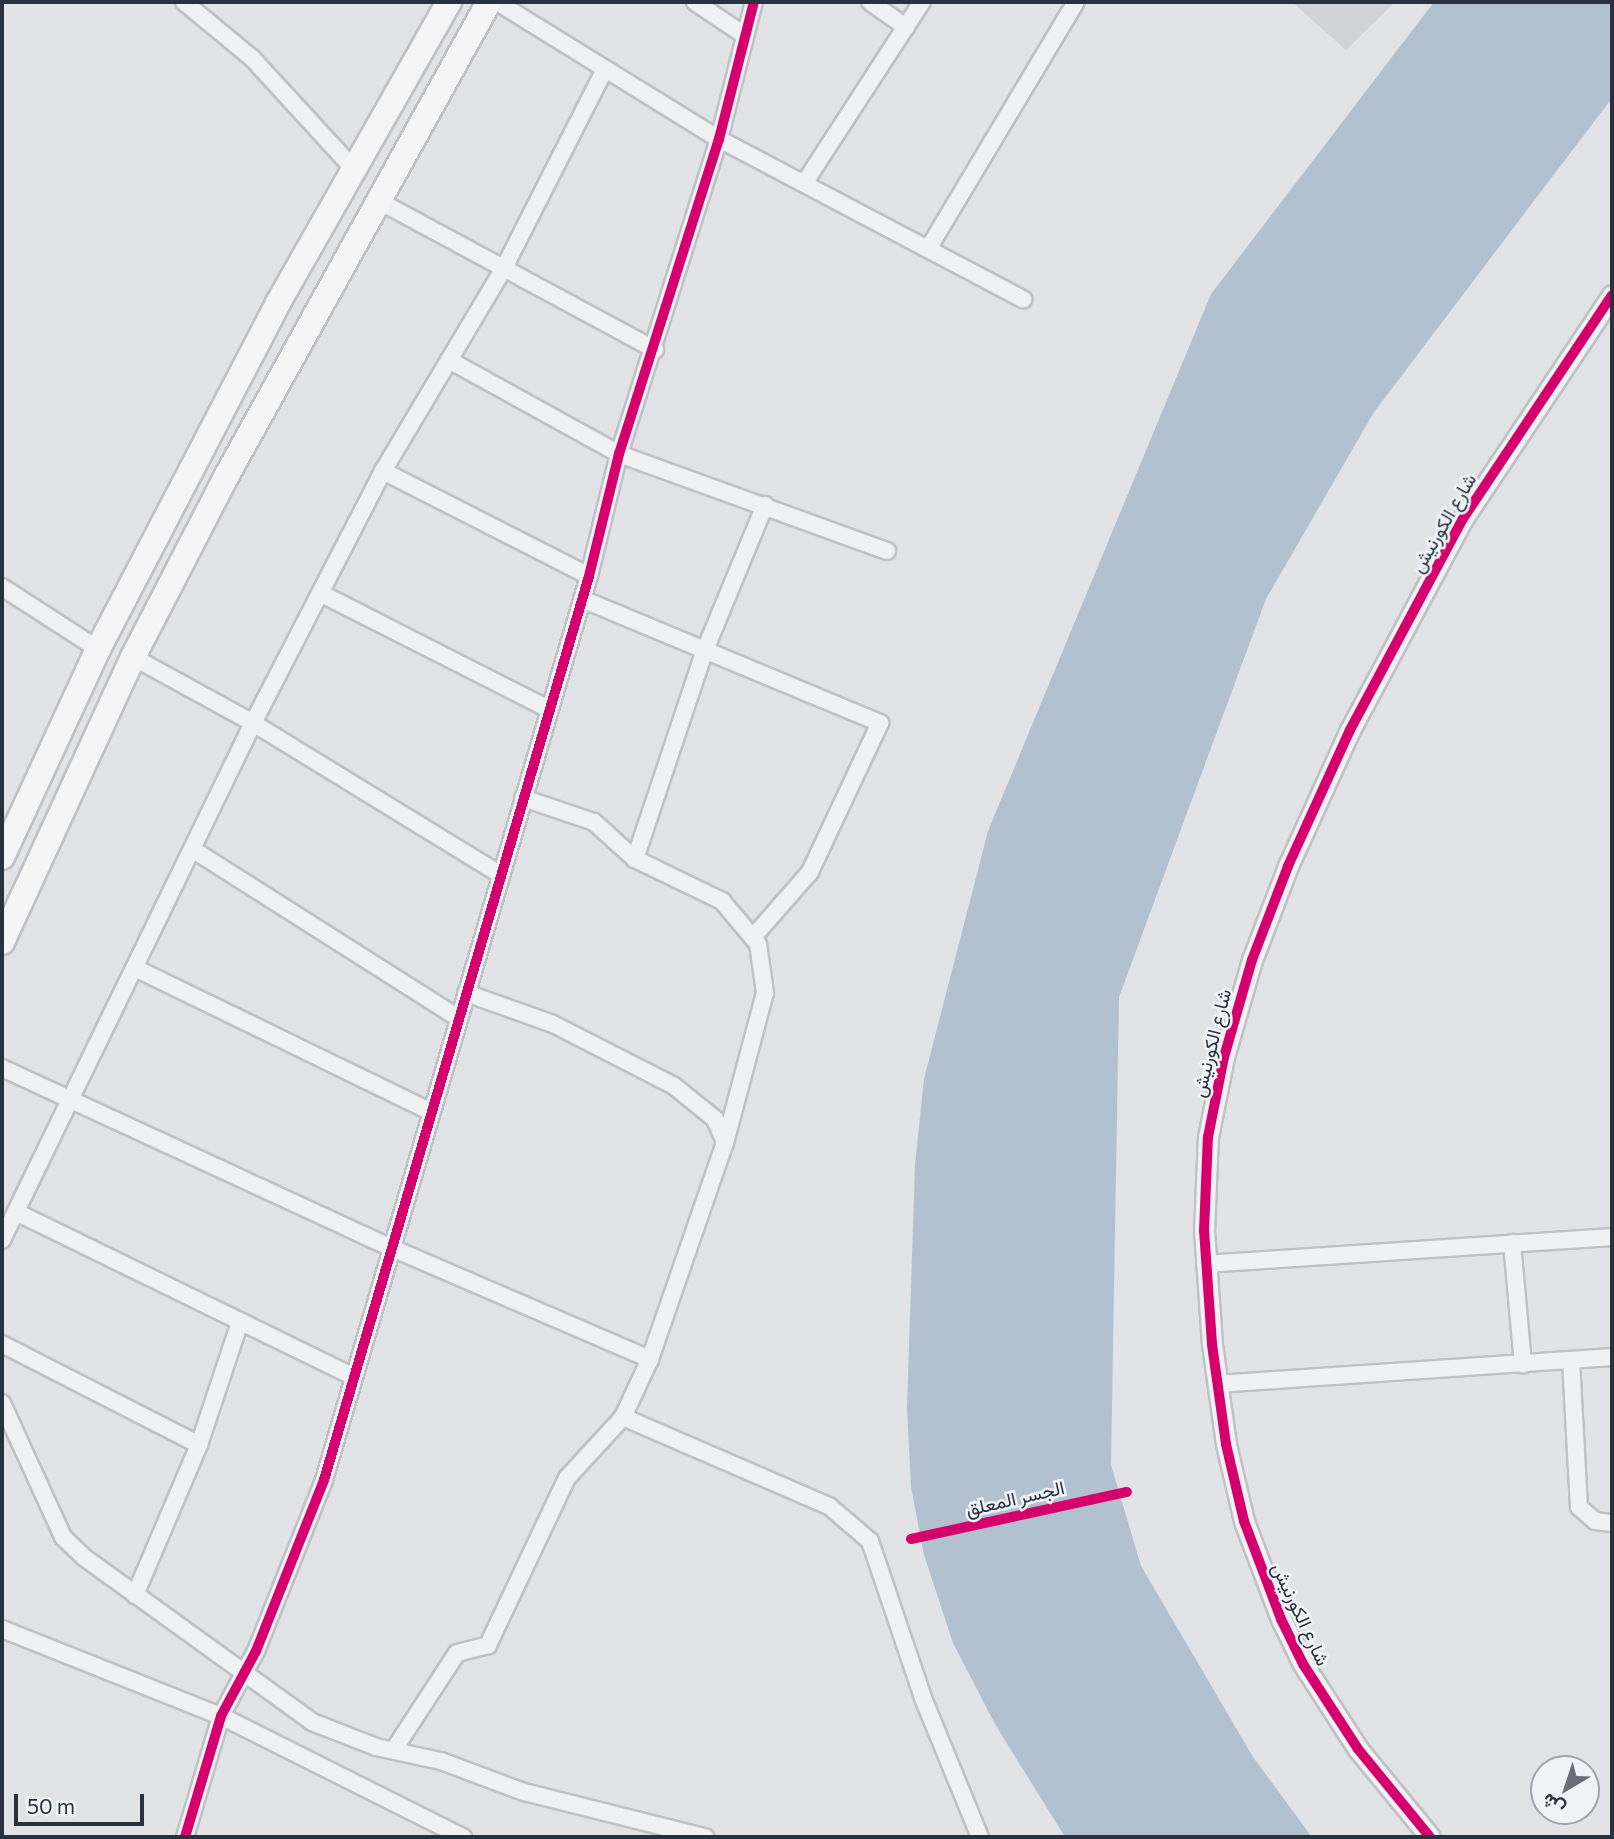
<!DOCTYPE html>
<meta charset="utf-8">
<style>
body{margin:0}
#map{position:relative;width:1614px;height:1839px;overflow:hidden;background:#e1e3e6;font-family:Commissioner,Vazirmatn,sans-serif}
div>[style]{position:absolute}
.built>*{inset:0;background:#d0d3d9}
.water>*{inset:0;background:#b1c1d0}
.roads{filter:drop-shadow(2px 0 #bfc1c4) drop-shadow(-2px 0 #bfc1c4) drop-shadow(0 2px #bfc1c4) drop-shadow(0 -2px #bfc1c4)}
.minor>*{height:16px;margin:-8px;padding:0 8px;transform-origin:8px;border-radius:8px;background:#f0f1f3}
.tertiary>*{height:19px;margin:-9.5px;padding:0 9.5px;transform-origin:9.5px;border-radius:9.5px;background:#f0f1f3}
.primary>*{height:24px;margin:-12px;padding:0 12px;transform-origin:12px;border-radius:12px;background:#f5f5f6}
.cycleway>*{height:10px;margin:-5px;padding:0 5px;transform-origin:5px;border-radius:5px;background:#d6006c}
span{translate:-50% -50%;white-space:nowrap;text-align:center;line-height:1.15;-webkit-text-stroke:5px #eff2f6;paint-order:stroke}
.street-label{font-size:19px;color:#29313f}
.frame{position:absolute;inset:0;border:4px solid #29313f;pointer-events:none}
.north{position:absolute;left:1530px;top:1755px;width:70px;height:70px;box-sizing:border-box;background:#eff2f6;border:2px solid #a0a5ad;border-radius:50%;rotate:219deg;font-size:19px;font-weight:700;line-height:28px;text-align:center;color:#29313f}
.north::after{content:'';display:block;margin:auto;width:24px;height:32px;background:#696f79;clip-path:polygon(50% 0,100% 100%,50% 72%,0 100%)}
.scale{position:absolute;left:14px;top:1794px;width:130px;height:32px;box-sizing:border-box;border:4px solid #29313f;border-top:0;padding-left:9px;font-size:21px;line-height:24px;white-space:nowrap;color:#29313f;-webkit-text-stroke:5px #eff2f6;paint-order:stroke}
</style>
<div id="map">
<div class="built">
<i style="clip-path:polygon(1292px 2px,1395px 2px,1346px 50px)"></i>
</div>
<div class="water">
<i style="clip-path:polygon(1434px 2px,1612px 2px,1612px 98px,1374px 412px,1266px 599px,1119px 997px,1111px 1465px,1141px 1566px,1253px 1757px,1312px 1837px,1065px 1837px,995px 1724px,953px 1643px,924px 1555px,911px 1487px,907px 1408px,915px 1165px,924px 1079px,988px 831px,1211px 294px)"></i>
</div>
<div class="roads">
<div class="minor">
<i style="left:184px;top:2px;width:88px;rotate:39.5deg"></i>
<i style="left:252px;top:58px;width:148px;rotate:47.5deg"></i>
<i style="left:497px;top:2px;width:261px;rotate:31.7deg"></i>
<i style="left:719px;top:139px;width:344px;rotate:27.8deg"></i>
<i style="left:695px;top:2px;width:59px;rotate:34deg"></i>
<i style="left:870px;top:2px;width:44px;rotate:34.8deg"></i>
<i style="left:805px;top:182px;width:215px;rotate:-57deg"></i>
<i style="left:377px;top:200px;width:316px;rotate:28.3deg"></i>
<i style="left:928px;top:249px;width:288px;rotate:-59.1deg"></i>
<i style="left:449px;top:360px;width:194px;rotate:28.9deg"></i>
<i style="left:619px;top:454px;width:285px;rotate:19.9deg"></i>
<i style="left:383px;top:471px;width:231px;rotate:27deg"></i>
<i style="left:2px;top:587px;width:114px;rotate:32.9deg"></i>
<i style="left:320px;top:593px;width:257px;rotate:26.9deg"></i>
<i style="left:582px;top:599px;width:323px;rotate:22.6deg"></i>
<i style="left:880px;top:723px;width:165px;rotate:115.2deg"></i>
<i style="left:810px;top:872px;width:86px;rotate:131.2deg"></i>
<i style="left:133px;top:657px;width:137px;rotate:28.8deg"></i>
<i style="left:253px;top:723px;width:291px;rotate:31.5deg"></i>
<i style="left:523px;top:798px;width:75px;rotate:18.7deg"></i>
<i style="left:594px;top:822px;width:55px;rotate:42.1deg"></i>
<i style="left:635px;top:859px;width:220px;rotate:-71.5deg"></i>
<i style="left:705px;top:650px;width:157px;rotate:-67.5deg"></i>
<i style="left:192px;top:849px;width:315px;rotate:32.4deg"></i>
<i style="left:135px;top:968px;width:329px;rotate:25.9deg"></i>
<i style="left:466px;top:993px;width:92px;rotate:19.6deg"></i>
<i style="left:553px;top:1024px;width:136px;rotate:27.1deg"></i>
<i style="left:674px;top:1086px;width:53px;rotate:38.8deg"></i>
<i style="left:715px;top:1119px;width:26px;rotate:67deg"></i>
<i style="left:2px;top:1068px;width:430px;rotate:24.8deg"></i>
<i style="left:392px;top:1248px;width:281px;rotate:23.3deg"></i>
<i style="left:16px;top:1212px;width:376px;rotate:26deg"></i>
<i style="left:2px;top:1240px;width:575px;rotate:-64.1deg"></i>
<i style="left:253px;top:723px;width:284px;rotate:-62.7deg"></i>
<i style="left:383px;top:471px;width:236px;rotate:-59.2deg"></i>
<i style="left:504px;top:268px;width:223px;rotate:-63.1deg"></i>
<i style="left:1512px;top:1243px;width:122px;rotate:84.8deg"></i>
<i style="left:1205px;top:1264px;width:408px;rotate:-3.8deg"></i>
<i style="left:2px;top:1344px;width:221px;rotate:27.1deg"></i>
<i style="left:1571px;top:1360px;width:147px;rotate:86.9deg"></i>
<i style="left:1579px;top:1507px;width:21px;rotate:41deg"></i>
<i style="left:1595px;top:1521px;width:17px;rotate:7deg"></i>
<i style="left:1217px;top:1384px;width:396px;rotate:-3.9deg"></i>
<i style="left:2px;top:1403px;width:147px;rotate:65.5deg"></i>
<i style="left:63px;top:1537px;width:30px;rotate:44deg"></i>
<i style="left:85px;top:1558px;width:280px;rotate:35.8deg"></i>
<i style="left:312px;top:1722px;width:69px;rotate:21.3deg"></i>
<i style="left:376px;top:1747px;width:66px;rotate:12.2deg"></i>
<i style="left:441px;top:1761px;width:89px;rotate:20.5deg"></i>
<i style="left:524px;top:1792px;width:187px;rotate:14deg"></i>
<i style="left:623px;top:1417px;width:224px;rotate:23.4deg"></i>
<i style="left:829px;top:1506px;width:54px;rotate:40.5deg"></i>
<i style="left:870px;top:1541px;width:166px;rotate:71.3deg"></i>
<i style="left:923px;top:1698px;width:150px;rotate:67.7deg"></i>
<i style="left:135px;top:1595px;width:163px;rotate:-66.9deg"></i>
<i style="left:199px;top:1445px;width:130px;rotate:-71.6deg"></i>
<i style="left:2px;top:1629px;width:236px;rotate:21.7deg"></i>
<i style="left:221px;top:1716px;width:271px;rotate:26.6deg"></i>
<i style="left:395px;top:1748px;width:113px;rotate:-56.9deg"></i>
<i style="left:457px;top:1653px;width:32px;rotate:-14deg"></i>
<i style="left:488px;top:1645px;width:185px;rotate:-64.7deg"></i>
<i style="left:567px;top:1478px;width:83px;rotate:-47.4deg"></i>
<i style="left:623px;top:1417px;width:64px;rotate:-65deg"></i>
<i style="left:650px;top:1359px;width:229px;rotate:-70.9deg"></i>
<i style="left:725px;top:1143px;width:155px;rotate:-75.1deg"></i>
<i style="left:765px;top:993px;width:49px;rotate:-98.1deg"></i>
<i style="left:758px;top:944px;width:56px;rotate:-129.9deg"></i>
<i style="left:722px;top:901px;width:97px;rotate:-154.2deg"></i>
<i style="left:185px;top:1837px;width:126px;rotate:-73.4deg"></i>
<i style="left:221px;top:1716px;width:74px;rotate:-61.7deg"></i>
<i style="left:256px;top:1651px;width:184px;rotate:-68.3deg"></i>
<i style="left:324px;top:1480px;width:942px;rotate:-73.66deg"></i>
<i style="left:589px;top:576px;width:126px;rotate:-76.2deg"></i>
<i style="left:619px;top:454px;width:330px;rotate:-72.4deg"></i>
<i style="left:719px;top:139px;width:141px;rotate:-75.7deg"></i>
</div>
<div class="tertiary">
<i style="left:1430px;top:1837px;width:114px;rotate:-129.3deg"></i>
<i style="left:1358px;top:1749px;width:101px;rotate:-122.9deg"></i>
<i style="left:1303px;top:1664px;width:50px;rotate:-116.1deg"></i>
<i style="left:1281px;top:1619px;width:105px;rotate:-110.7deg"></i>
<i style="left:1244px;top:1521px;width:79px;rotate:-103.2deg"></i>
<i style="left:1226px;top:1444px;width:101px;rotate:-98deg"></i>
<i style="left:1212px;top:1344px;width:113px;rotate:-94deg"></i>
<i style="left:1204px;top:1231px;width:94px;rotate:-87.6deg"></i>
<i style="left:1208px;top:1137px;width:82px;rotate:-78.7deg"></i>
<i style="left:1224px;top:1057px;width:101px;rotate:-73.9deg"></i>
<i style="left:1252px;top:960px;width:101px;rotate:-69deg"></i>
<i style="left:1288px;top:866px;width:149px;rotate:-65.5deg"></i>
<i style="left:1350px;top:730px;width:238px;rotate:-61.9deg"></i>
<i style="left:1462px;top:520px;width:270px;rotate:-56.3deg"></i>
</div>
<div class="primary">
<i style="left:2px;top:857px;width:229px;rotate:-65.2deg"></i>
<i style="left:98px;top:649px;width:390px;rotate:-62.5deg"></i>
<i style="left:278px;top:303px;width:346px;rotate:-60.4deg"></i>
<i style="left:2px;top:942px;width:314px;rotate:-65.3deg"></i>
<i style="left:133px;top:657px;width:205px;rotate:-62.7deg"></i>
<i style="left:227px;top:475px;width:541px;rotate:-61.02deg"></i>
</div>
</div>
<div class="cycleway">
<i style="left:911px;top:1539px;width:221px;rotate:-12.3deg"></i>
<i style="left:185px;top:1837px;width:126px;rotate:-73.4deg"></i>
<i style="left:221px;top:1716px;width:74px;rotate:-61.7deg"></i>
<i style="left:256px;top:1651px;width:184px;rotate:-68.3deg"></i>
<i style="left:324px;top:1480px;width:942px;rotate:-73.66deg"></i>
<i style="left:589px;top:576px;width:126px;rotate:-76.2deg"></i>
<i style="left:619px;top:454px;width:330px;rotate:-72.4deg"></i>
<i style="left:719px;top:139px;width:141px;rotate:-75.7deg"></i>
<i style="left:1430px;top:1837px;width:114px;rotate:-129.3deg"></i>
<i style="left:1358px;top:1749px;width:101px;rotate:-122.9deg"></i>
<i style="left:1303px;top:1664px;width:50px;rotate:-116.1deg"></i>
<i style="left:1281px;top:1619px;width:105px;rotate:-110.7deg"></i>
<i style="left:1244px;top:1521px;width:79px;rotate:-103.2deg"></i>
<i style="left:1226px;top:1444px;width:101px;rotate:-98deg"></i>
<i style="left:1212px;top:1344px;width:113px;rotate:-94deg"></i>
<i style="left:1204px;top:1231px;width:94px;rotate:-87.6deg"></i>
<i style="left:1208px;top:1137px;width:82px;rotate:-78.7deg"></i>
<i style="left:1224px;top:1057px;width:101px;rotate:-73.9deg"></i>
<i style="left:1252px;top:960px;width:101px;rotate:-69deg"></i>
<i style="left:1288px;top:866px;width:149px;rotate:-65.5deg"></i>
<i style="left:1350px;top:730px;width:238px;rotate:-61.9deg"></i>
<i style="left:1462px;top:520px;width:270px;rotate:-56.3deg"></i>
</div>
<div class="street-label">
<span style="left:1443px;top:523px;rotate:-60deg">شارع الكورنيش</span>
<span style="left:1211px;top:1043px;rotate:-76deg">شارع الكورنيش</span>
<span style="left:1015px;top:1498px;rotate:-13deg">الجسر المعلق</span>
<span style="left:1301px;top:1614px;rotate:65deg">شارع الكورنيش</span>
</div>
<div class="frame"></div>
<div class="north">ش</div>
<div class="scale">50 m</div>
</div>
